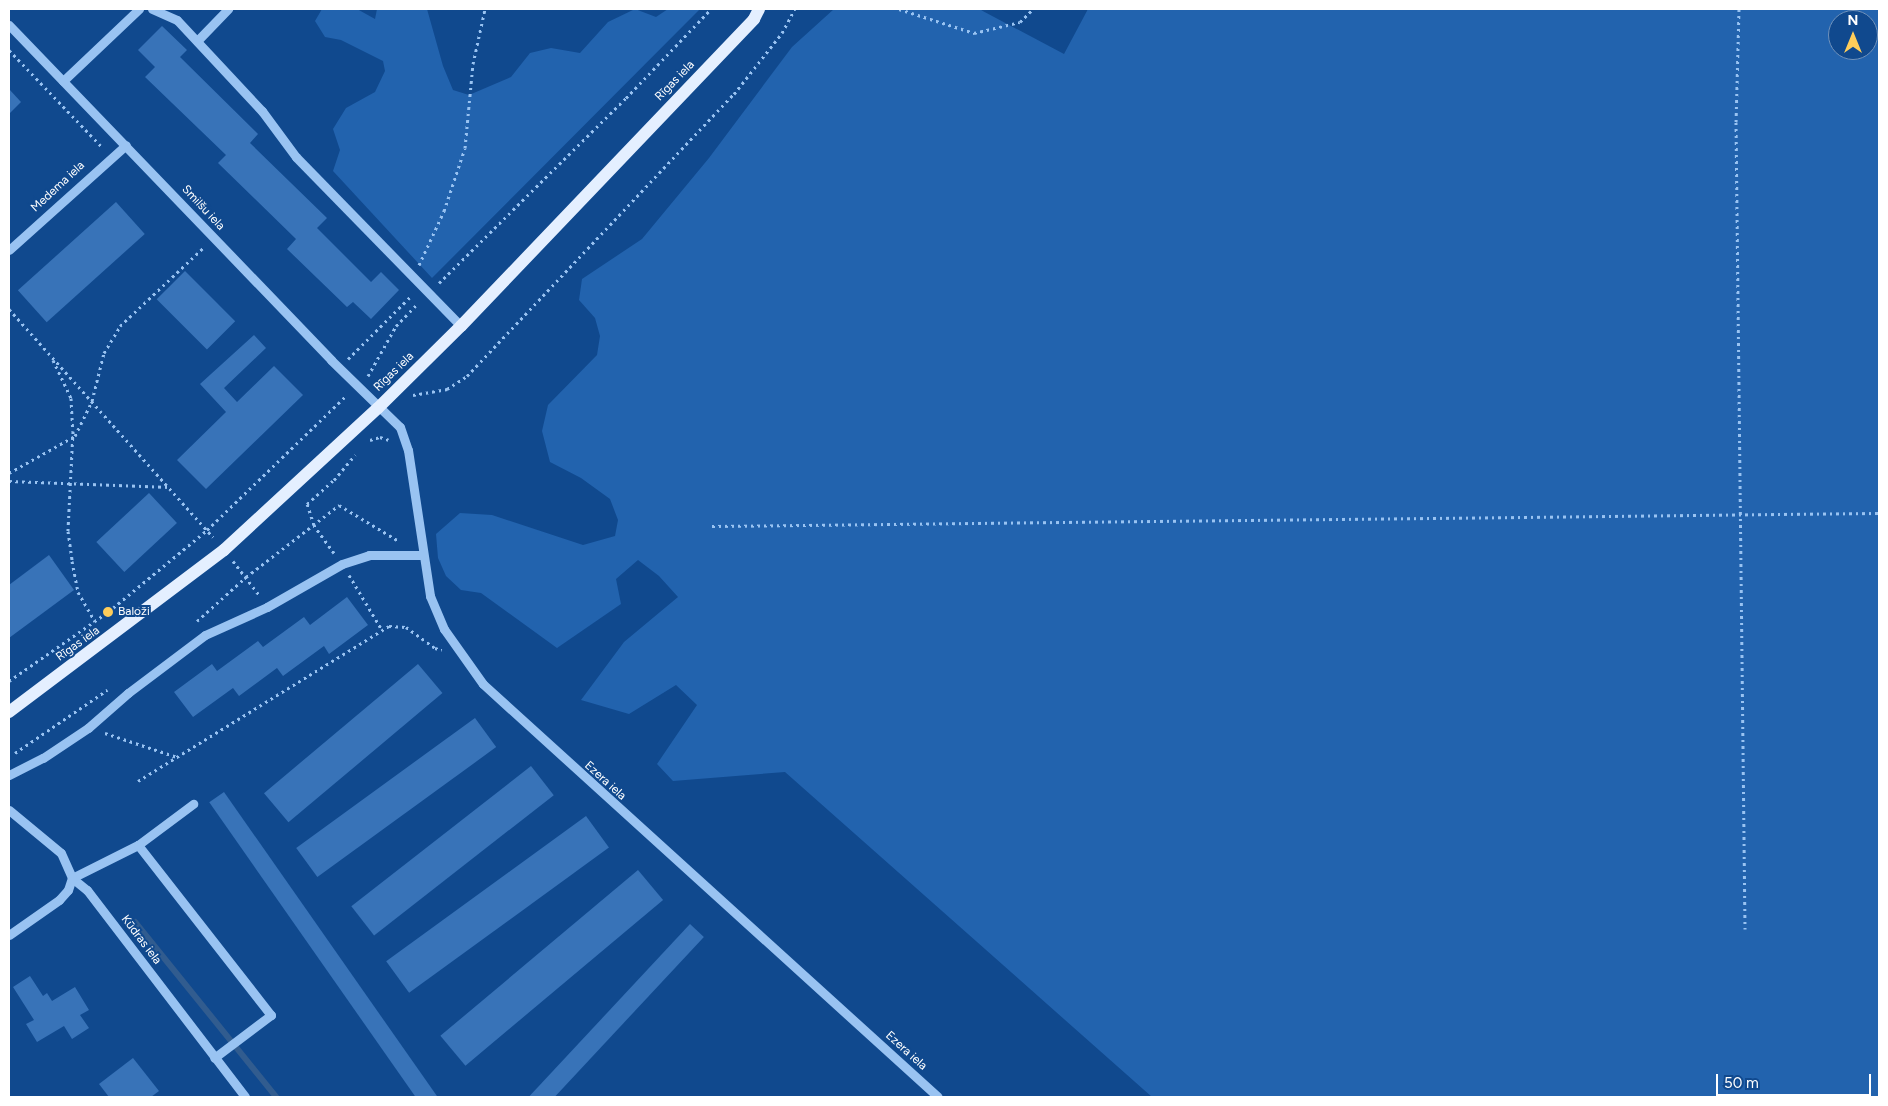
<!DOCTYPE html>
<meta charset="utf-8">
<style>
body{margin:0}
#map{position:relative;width:1888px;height:1106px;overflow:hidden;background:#10498e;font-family:Figtree,sans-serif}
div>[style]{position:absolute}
.green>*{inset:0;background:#2263ae}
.stream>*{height:6px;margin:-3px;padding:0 3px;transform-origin:3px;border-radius:3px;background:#315c8f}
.building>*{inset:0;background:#3873b8;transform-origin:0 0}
.path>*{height:3px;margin-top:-1.5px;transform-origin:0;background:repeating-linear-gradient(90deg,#99c3f2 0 2.5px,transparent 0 6.5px)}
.minor>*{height:9px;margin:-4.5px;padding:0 4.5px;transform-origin:4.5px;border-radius:4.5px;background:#99c3f2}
.major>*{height:12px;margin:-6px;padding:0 6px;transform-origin:6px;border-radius:6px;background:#e4efff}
.dots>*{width:14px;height:14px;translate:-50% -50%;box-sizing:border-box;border:2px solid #10498e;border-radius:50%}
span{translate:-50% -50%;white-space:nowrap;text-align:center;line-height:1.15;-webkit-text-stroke:4px #10498e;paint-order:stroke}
.street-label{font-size:12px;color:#fff}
.poi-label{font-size:12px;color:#fff}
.left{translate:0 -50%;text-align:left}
.frame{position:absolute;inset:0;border:10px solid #fff;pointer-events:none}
.north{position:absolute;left:1828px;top:10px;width:50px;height:50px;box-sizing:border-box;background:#10498e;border:1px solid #7092bb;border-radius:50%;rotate:0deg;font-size:14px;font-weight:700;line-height:20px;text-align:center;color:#fff}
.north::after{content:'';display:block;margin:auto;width:18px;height:22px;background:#ffcd5a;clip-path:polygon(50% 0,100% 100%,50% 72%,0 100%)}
.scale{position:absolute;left:1716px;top:1074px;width:155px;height:22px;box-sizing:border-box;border:2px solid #fff;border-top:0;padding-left:6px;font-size:15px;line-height:18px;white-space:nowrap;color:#fff;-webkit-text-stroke:4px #10498e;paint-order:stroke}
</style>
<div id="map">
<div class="green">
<i style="clip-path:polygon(322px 9px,357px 9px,375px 19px,377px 9px,427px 9px,443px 66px,453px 90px,469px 95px,511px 77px,530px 53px,551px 48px,580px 53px,608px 22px,635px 9px,656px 17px,668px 9px,700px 9px,432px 278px,333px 171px,340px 150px,333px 129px,346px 108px,375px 92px,385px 71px,383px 61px,341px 40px,325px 37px,315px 21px)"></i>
<i style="clip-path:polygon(evenodd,834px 9px,979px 9px,1064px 54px,1088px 9px,1879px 9px,1879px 1097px,1152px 1097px,785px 772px,673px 781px,657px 764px,697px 705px,676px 685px,629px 714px,581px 700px,624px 642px,678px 597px,659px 576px,638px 560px,616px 579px,621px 604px,557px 648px,481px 593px,461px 590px,446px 576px,438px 558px,436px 534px,460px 513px,492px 515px,583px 545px,615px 536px,618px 520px,610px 499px,581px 478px,550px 462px,542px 431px,548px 405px,597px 355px,600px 336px,595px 318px,579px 300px,582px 279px,642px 239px,709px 158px,792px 47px,834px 9px,1838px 20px,1868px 20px,1868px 50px,1838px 50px,1838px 20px)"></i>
</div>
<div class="stream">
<i style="left:135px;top:922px;width:225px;rotate:51.1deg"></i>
</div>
<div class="building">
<i style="clip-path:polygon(162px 26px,187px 50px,180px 57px,258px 134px,250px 143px,327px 218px,317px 228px,371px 282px,381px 272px,399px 290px,371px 319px,353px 302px,347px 307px,287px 249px,296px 239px,218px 163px,226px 155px,145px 77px,155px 67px,138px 50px)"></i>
<i style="clip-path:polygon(9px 89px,21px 102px,9px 114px)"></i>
<i style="left:116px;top:202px;width:43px;height:132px;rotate:48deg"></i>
<i style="left:185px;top:271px;width:71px;height:40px;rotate:45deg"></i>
<i style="clip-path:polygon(254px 335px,266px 348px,224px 388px,237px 402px,274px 366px,303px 395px,206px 489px,177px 460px,226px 412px,200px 384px)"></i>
<i style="left:149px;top:493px;width:41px;height:72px;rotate:47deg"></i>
<i style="clip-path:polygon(49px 555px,74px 590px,9px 638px,9px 585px)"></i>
<i style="clip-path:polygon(347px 597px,368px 625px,329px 654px,324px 646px,283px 676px,277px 668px,239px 696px,233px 688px,193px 717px,174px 692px,212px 664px,217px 671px,258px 641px,263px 647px,304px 617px,310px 625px)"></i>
<i style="left:418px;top:664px;width:38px;height:201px;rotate:50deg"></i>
<i style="left:475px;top:718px;width:36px;height:221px;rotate:54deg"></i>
<i style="left:531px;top:766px;width:37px;height:228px;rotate:52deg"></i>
<i style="left:224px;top:792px;width:374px;height:18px;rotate:55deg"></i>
<i style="left:586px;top:816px;width:39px;height:247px;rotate:54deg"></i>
<i style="left:638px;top:870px;width:39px;height:258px;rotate:50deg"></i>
<i style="left:690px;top:924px;width:19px;height:273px;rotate:43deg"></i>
<i style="clip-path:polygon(30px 976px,43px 996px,47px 993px,52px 1001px,75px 987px,89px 1010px,80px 1015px,89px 1028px,72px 1039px,64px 1026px,37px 1042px,26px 1024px,34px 1020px,13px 987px)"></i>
<i style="clip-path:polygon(133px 1058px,159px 1091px,151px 1097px,109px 1097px,99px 1084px)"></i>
</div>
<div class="path">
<i style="left:899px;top:9px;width:79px;rotate:17.7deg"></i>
<i style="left:974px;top:33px;width:47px;rotate:-13.4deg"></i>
<i style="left:1020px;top:22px;width:18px;rotate:-45deg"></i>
<i style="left:1739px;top:9px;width:113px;rotate:91.5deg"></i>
<i style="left:1736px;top:122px;width:807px;rotate:89.36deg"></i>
<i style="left:9px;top:50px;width:134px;rotate:46.2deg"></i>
<i style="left:419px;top:265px;width:60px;rotate:-65.2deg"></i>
<i style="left:444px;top:211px;width:66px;rotate:-71.6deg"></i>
<i style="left:465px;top:148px;width:84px;rotate:-84.6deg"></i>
<i style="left:473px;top:64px;width:56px;rotate:-77.7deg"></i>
<i style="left:439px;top:283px;width:263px;rotate:-44.7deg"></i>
<i style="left:626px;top:98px;width:123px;rotate:-46.3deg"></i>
<i style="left:9px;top:309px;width:306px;rotate:48.2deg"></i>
<i style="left:348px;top:359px;width:89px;rotate:-45deg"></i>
<i style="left:53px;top:360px;width:42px;rotate:64.7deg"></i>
<i style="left:71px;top:398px;width:33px;rotate:87deg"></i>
<i style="left:73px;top:431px;width:100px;rotate:92.9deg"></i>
<i style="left:68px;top:531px;width:30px;rotate:82deg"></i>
<i style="left:72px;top:561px;width:32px;rotate:79deg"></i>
<i style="left:78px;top:592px;width:34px;rotate:60deg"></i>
<i style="left:368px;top:376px;width:57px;rotate:-60.8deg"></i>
<i style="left:396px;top:326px;width:32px;rotate:-46deg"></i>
<i style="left:413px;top:395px;width:35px;rotate:-10deg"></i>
<i style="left:447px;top:389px;width:24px;rotate:-33deg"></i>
<i style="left:467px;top:376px;width:388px;rotate:-46.6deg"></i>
<i style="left:734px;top:94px;width:78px;rotate:-51.8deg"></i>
<i style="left:782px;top:33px;width:27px;rotate:-62deg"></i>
<i style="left:370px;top:440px;width:10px;rotate:-17deg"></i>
<i style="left:380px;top:437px;width:9px;rotate:18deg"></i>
<i style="left:9px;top:473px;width:76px;rotate:-29.3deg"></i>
<i style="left:75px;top:436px;width:39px;rotate:-64deg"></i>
<i style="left:92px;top:401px;width:49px;rotate:-76deg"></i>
<i style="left:104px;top:353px;width:31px;rotate:-59deg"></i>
<i style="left:120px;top:326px;width:115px;rotate:-43.2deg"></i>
<i style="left:9px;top:481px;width:161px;rotate:2.1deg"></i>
<i style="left:712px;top:526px;width:1167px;rotate:-0.64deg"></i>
<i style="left:334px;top:553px;width:34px;rotate:-126deg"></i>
<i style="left:314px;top:525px;width:22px;rotate:-108deg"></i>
<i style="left:307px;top:504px;width:36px;rotate:-42deg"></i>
<i style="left:334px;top:480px;width:33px;rotate:-50deg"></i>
<i style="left:233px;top:561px;width:44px;rotate:52.4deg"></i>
<i style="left:349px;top:575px;width:64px;rotate:59deg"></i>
<i style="left:197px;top:621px;width:66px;rotate:-41.9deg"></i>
<i style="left:246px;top:577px;width:118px;rotate:-37.7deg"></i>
<i style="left:339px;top:505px;width:68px;rotate:31.1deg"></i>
<i style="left:9px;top:681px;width:121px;rotate:-34.9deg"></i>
<i style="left:108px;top:612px;width:129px;rotate:-39.6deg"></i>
<i style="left:207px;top:530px;width:194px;rotate:-44deg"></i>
<i style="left:105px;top:733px;width:76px;rotate:18.4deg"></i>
<i style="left:15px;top:753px;width:112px;rotate:-34.4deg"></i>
<i style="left:138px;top:781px;width:295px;rotate:-31.7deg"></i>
<i style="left:389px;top:626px;width:17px;rotate:3deg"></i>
<i style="left:406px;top:627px;width:36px;rotate:36deg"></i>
<i style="left:435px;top:648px;width:7px;rotate:16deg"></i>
</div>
<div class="minor">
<i style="left:152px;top:9px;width:27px;rotate:24deg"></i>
<i style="left:177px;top:20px;width:125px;rotate:47deg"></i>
<i style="left:262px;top:111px;width:57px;rotate:53.5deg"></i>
<i style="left:296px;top:157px;width:236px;rotate:45.7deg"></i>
<i style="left:9px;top:25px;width:465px;rotate:46.1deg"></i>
<i style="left:331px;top:360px;width:96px;rotate:44.2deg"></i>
<i style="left:400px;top:427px;width:24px;rotate:71deg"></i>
<i style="left:408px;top:450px;width:148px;rotate:81.4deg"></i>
<i style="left:430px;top:596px;width:36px;rotate:67deg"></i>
<i style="left:444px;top:629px;width:67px;rotate:54.7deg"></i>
<i style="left:483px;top:684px;width:614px;rotate:42.23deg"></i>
<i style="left:197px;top:41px;width:45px;rotate:-45.9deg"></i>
<i style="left:63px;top:81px;width:105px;rotate:-43.5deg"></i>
<i style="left:9px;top:250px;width:157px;rotate:-41.9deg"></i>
<i style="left:9px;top:775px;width:38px;rotate:-27deg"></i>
<i style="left:43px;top:758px;width:54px;rotate:-33.7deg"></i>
<i style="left:88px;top:728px;width:53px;rotate:-41.2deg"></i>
<i style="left:128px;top:693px;width:96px;rotate:-37deg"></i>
<i style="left:205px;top:635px;width:68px;rotate:-24.3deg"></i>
<i style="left:267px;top:607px;width:86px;rotate:-29.8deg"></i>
<i style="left:342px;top:564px;width:28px;rotate:-18deg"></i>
<i style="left:369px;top:555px;width:53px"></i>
<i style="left:9px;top:810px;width:67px;rotate:39.6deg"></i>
<i style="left:61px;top:853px;width:27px;rotate:66deg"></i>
<i style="left:72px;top:878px;width:19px;rotate:39deg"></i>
<i style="left:87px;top:890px;width:260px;rotate:52.6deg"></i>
<i style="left:138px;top:845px;width:216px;rotate:52deg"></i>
<i style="left:271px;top:1015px;width:71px;rotate:143deg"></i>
<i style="left:72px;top:878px;width:74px;rotate:-26.6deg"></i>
<i style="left:138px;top:845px;width:69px;rotate:-36.7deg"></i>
<i style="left:9px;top:935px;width:61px;rotate:-35deg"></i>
<i style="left:59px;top:900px;width:13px;rotate:-48deg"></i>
<i style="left:68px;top:890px;width:13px;rotate:-72deg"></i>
</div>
<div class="major">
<i style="left:9px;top:712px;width:269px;rotate:-37deg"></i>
<i style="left:224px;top:550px;width:209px;rotate:-42.7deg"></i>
<i style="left:378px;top:408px;width:117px;rotate:-44.7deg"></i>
<i style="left:461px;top:326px;width:424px;rotate:-46.3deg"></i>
<i style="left:754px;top:19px;width:11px;rotate:-63deg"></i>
</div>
<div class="dots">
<i style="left:108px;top:612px;background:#ffcd5a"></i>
</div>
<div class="street-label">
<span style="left:675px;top:81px;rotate:-46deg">Rīgas iela</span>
<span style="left:58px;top:187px;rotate:-43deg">Medema iela</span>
<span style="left:203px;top:208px;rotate:47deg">Smilšu iela</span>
<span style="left:394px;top:372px;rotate:-44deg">Rīgas iela</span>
<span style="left:78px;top:644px;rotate:-36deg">Rīgas iela</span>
<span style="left:605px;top:781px;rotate:42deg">Ezera iela</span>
<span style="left:141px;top:940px;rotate:53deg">Kūdras iela</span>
<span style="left:906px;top:1051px;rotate:42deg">Ezera iela</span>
</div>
<div class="poi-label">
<span class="left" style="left:118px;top:612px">Baloži</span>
</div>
<div class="frame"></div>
<div class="north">N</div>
<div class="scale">50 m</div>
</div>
